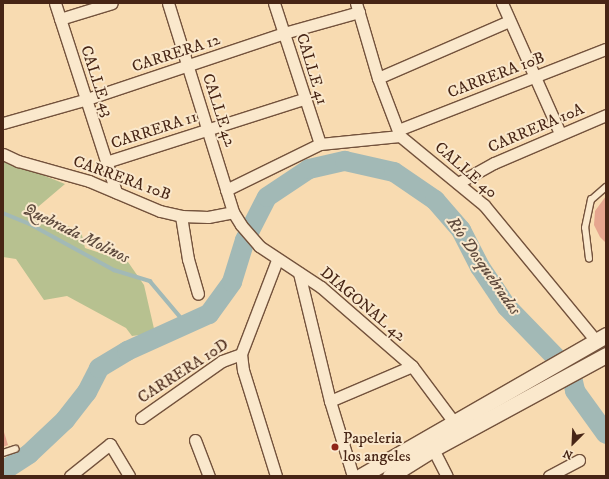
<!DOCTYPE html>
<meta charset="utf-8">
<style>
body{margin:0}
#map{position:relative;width:609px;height:479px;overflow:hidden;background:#f8dbb1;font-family:"IM FELL DW Pica",serif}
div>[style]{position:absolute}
.green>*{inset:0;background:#b7c190}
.stream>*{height:3.5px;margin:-1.75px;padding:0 1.75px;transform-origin:1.75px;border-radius:1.75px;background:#a2b9b6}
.river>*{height:20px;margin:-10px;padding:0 10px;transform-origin:10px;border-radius:10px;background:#a2b9b6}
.building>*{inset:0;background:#e6a58f}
.roads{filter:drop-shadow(1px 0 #73523c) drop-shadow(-1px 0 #73523c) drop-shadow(0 1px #73523c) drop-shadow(0 -1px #73523c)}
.service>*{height:5.5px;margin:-2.75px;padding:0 2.75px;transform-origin:2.75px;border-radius:2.75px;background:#fae8cc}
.minor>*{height:11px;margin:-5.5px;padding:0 5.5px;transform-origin:5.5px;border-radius:5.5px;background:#fae8cc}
.secondary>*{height:15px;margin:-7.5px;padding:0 7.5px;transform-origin:7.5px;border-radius:7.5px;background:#fae8cc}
.dots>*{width:11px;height:11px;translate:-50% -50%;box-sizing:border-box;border:2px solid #fae8cc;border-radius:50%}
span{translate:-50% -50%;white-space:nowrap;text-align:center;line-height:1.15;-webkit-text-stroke:4px #fae8cc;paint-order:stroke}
.street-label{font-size:16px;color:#472515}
.poi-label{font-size:16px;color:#472515}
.left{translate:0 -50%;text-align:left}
.water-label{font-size:17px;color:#5e4a3d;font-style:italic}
.frame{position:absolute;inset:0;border:4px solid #472515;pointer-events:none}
.north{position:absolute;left:553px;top:423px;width:40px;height:40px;-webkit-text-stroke:3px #fae8cc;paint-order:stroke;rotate:204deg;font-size:11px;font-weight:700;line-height:16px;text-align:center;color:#472515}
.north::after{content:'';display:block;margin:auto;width:14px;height:18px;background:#472515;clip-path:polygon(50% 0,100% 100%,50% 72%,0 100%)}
</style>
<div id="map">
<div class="green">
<i style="clip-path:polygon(3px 159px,65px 184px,32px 212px,81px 231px,85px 248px,128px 262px,144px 285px,155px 333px,132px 336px,126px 328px,67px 296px,44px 300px,16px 259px,3px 257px)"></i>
</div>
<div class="stream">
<i style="left:3px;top:213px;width:29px;rotate:22deg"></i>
<i style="left:30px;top:224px;width:96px;rotate:28.7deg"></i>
<i style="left:114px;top:270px;width:38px;rotate:17deg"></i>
<i style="left:150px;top:281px;width:59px;rotate:49.8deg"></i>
</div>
<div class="river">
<i style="left:3px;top:471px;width:31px;rotate:-33deg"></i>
<i style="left:29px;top:454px;width:50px;rotate:-43.4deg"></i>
<i style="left:65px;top:420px;width:36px;rotate:-52deg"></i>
<i style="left:87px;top:392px;width:27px;rotate:-63deg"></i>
<i style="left:99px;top:368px;width:33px;rotate:-31deg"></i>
<i style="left:127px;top:351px;width:90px;rotate:-24.3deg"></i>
<i style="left:209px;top:314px;width:39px;rotate:-54deg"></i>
<i style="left:232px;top:282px;width:44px;rotate:-72.8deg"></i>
<i style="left:245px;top:240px;width:48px;rotate:-62.9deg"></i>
<i style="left:267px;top:197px;width:50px;rotate:-33.7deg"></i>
<i style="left:309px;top:169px;width:37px;rotate:-13deg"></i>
<i style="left:345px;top:161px;width:50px;rotate:12.7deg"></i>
<i style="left:394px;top:172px;width:50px;rotate:34.3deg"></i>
<i style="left:435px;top:200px;width:40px;rotate:49deg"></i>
<i style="left:461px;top:230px;width:42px;rotate:62.8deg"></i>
<i style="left:480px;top:267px;width:48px;rotate:56deg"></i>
<i style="left:507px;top:307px;width:92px;rotate:45.9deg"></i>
<i style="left:571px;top:373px;width:18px;rotate:77deg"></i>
<i style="left:575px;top:391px;width:53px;rotate:54.2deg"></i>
</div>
<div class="building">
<i style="clip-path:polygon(606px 196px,606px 243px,600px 237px,594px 225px,595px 211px)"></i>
<i style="clip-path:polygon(3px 429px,8px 445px,3px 447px)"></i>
</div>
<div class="roads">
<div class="service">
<i style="left:589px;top:259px;width:31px;rotate:-97deg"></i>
<i style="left:585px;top:228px;width:29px;rotate:-78deg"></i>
<i style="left:591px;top:200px;width:20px;rotate:-41deg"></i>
<i style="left:3px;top:453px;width:13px;rotate:-18deg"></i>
</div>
<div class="minor">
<i style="left:55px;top:3px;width:199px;rotate:72.1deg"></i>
<i style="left:168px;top:3px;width:219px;rotate:72.7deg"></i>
<i style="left:233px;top:212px;width:15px;rotate:58deg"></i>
<i style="left:241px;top:225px;width:28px;rotate:49deg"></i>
<i style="left:259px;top:246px;width:74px;rotate:33.5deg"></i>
<i style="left:321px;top:287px;width:121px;rotate:41deg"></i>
<i style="left:412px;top:366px;width:69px;rotate:53.3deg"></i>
<i style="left:274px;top:3px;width:148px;rotate:71.9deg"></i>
<i style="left:356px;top:3px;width:78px;rotate:73.7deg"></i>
<i style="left:378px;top:78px;width:62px;rotate:69.2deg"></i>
<i style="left:400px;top:136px;width:109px;rotate:39.4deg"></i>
<i style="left:484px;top:205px;width:176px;rotate:50.5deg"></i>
<i style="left:502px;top:3px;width:142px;rotate:66deg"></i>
<i style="left:60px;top:19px;width:54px;rotate:-17.1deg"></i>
<i style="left:378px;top:78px;width:143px;rotate:-23.5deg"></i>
<i style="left:3px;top:123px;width:87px;rotate:-15.9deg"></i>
<i style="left:87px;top:99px;width:208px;rotate:-18.5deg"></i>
<i style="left:284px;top:33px;width:78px;rotate:-15.6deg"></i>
<i style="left:398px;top:130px;width:223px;rotate:-21.3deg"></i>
<i style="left:3px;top:154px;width:17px;rotate:25deg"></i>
<i style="left:18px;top:161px;width:74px;rotate:15.7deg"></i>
<i style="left:89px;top:181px;width:77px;rotate:22.9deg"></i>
<i style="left:160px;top:211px;width:22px;rotate:13deg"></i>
<i style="left:181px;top:216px;width:27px;rotate:2deg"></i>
<i style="left:208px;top:217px;width:25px;rotate:-11deg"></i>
<i style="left:106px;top:162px;width:208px;rotate:-17.7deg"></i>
<i style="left:458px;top:183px;width:41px;rotate:-29.1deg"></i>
<i style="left:494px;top:163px;width:122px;rotate:-23.2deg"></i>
<i style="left:226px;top:190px;width:105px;rotate:-26.1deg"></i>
<i style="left:320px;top:144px;width:80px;rotate:-5.7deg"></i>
<i style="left:181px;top:216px;width:44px;rotate:80.8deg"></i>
<i style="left:188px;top:259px;width:36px;rotate:74deg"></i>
<i style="left:299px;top:273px;width:132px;rotate:76.4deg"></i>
<i style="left:330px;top:401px;width:78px;rotate:73deg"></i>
<i style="left:241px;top:354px;width:16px;rotate:83deg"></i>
<i style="left:243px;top:370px;width:111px;rotate:72.7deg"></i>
<i style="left:330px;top:401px;width:89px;rotate:-23.1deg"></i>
<i style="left:141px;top:418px;width:99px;rotate:-35.1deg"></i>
<i style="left:222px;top:361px;width:20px;rotate:-20deg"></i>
<i style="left:241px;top:354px;width:101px;rotate:-69deg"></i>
<i style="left:195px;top:440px;width:39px;rotate:69deg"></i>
<i style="left:433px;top:449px;width:30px;rotate:63deg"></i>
<i style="left:70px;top:476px;width:51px;rotate:-38.7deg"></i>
<i style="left:110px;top:444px;width:37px;rotate:59deg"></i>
<i style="left:549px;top:476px;width:34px;rotate:-28deg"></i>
</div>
<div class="secondary">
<i style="left:361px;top:476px;width:283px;rotate:-29.9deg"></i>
<i style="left:390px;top:476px;width:51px;rotate:-32.1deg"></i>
<i style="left:433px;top:449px;width:197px;rotate:-28.5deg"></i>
</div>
</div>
<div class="dots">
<i style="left:335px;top:447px;background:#8f2418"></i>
</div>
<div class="street-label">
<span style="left:176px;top:53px;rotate:-18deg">CARRERA 12</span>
<span style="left:312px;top:69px;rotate:73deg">CALLE 41</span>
<span style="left:496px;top:75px;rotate:-21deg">CARRERA 10B</span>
<span style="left:97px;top:81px;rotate:72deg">CALLE 43</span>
<span style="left:219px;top:110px;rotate:72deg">CALLE 42</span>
<span style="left:536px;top:128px;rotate:-23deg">CARRERA 10A</span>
<span style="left:154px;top:130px;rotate:-18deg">CARRERA 11</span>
<span style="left:466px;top:170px;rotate:41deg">CALLE 40</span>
<span style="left:122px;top:178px;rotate:20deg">CARRERA 10B</span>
<span style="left:363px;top:304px;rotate:40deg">DIAGONAL 42</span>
<span style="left:183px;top:371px;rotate:-33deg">CARRERA 10D</span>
</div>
<div class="poi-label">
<span class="left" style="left:343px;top:447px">Papeleria<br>los angeles</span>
</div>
<div class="water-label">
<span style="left:76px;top:234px;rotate:26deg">Quebrada Molinos</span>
<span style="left:483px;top:266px;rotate:55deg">Río Dosquebradas</span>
</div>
<div class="frame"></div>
<div class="north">N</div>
</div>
